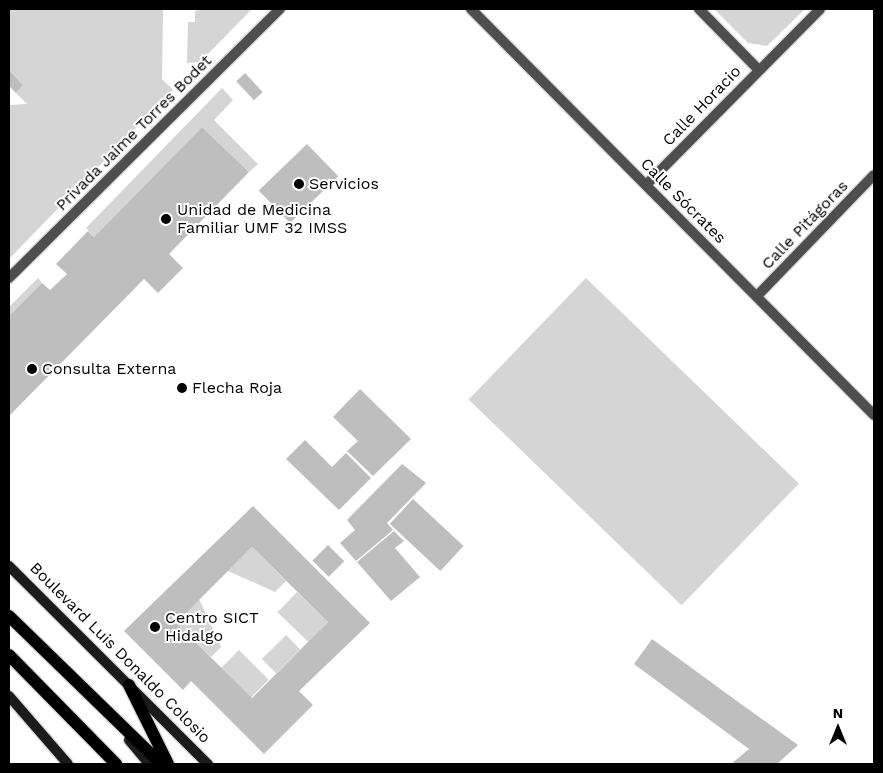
<!DOCTYPE html>
<meta charset="utf-8">
<style>
body{margin:0}
#map{position:relative;width:883px;height:773px;overflow:hidden;background:#fff;font-family:"Work Sans",sans-serif}
div>[style]{position:absolute}
.green>*{inset:0;background:#d5d5d5;transform-origin:0 0}
.building>*{inset:0;background:#bebebe;transform-origin:0 0}
.roads{filter:drop-shadow(1px 0 #dbdbdb) drop-shadow(-1px 0 #dbdbdb) drop-shadow(0 1px #dbdbdb) drop-shadow(0 -1px #dbdbdb)}
.street>*{height:10px;margin:-5px;padding:0 5px;transform-origin:5px;border-radius:5px;background:#4e4e4e}
.secondary>*{height:10px;margin:-5px;padding:0 5px;transform-origin:5px;border-radius:5px;background:#1b1b1b}
.primary>*{height:12px;margin:-6px;padding:0 6px;transform-origin:6px;border-radius:6px;background:#000}
.dots>*{width:14px;height:14px;translate:-50% -50%;box-sizing:border-box;border:2px solid #fff;border-radius:50%}
span{translate:-50% -50%;white-space:nowrap;text-align:center;line-height:1.15;-webkit-text-stroke:4px #fff;paint-order:stroke}
.street-label{font-size:16px;color:#000}
.poi-label{font-size:16px;color:#000}
.left{translate:0 -50%;text-align:left}
.frame{position:absolute;inset:0;border:10px solid #000;pointer-events:none}
.north{position:absolute;left:813px;top:703px;width:50px;height:50px;-webkit-text-stroke:4px #fff;paint-order:stroke;rotate:0deg;font-size:14px;font-weight:700;line-height:20px;text-align:center;color:#000}
.north::after{content:'';display:block;margin:auto;width:18px;height:22px;background:#000;clip-path:polygon(50% 0,100% 100%,50% 72%,0 100%)}
</style>
<div id="map">
<div class="green">
<i style="clip-path:polygon(9px 9px,163px 9px,162px 79px,173px 90px,9px 259px,9px 105px,27px 104px,16px 93px,23px 85px,9px 70px)"></i>
<i style="clip-path:polygon(205px 9px,252px 9px,200px 62px,187px 63px,188px 22px,195px 22px,195px 11px)"></i>
<i style="clip-path:polygon(714px 9px,805px 9px,767px 46px,748px 43px)"></i>
<i style="clip-path:polygon(222px 88px,233px 100px,214px 120px,258px 164px,249px 172px,202px 127px,94px 237px,86px 228px)"></i>
<i style="clip-path:polygon(38px 278px,42px 283px,9px 316px,9px 307px)"></i>
<i style="left:586px;top:278px;width:296px;height:169px;rotate:44deg"></i>
<i style="clip-path:polygon(252px 547px,286px 581px,275px 592px,228px 571px)"></i>
<i style="left:297px;top:592px;width:43px;height:28px;rotate:44deg"></i>
<i style="clip-path:polygon(199px 599px,221px 647px,211px 657px,176px 623px)"></i>
<i style="left:286px;top:635px;width:20px;height:34px;rotate:45deg"></i>
<i style="left:239px;top:650px;width:42px;height:25px;rotate:45deg"></i>
</div>
<div class="building">
<i style="clip-path:polygon(9px 70px,23px 85px,16px 93px,9px 86px)"></i>
<i style="left:245px;top:73px;width:26px;height:12px;rotate:47deg"></i>
<i style="clip-path:polygon(202px 127px,249px 172px,169px 254px,183px 268px,158px 293px,144px 279px,9px 416px,9px 316px,42px 283px,50px 290px,67px 274px,56px 264px,88px 231px,94px 237px)"></i>
<i style="left:307px;top:144px;width:45px;height:67px;rotate:46deg"></i>
<i style="clip-path:polygon(360px 389px,411px 439px,373px 476px,347px 451px,358px 441px,333px 417px)"></i>
<i style="clip-path:polygon(305px 440px,332px 467px,346px 453px,371px 478px,339px 510px,286px 459px)"></i>
<i style="clip-path:polygon(402px 464px,426px 483px,387px 523px,393px 530px,356px 561px,340px 543px,355px 530px,347px 520px)"></i>
<i style="left:413px;top:499px;width:69px;height:34px;rotate:43deg"></i>
<i style="clip-path:polygon(evenodd,253px 506px,370px 623px,299px 691px,313px 705px,264px 754px,191px 681px,183px 690px,124px 631px,253px 506px,252px 547px,328px 622px,252px 698px,176px 623px,252px 547px)"></i>
<i style="clip-path:polygon(394px 531px,404px 541px,395px 548px,420px 577px,391px 601px,357px 562px)"></i>
<i style="left:328px;top:545px;width:23px;height:22px;rotate:45deg"></i>
<i style="clip-path:polygon(652px 639px,741px 704px,798px 745px,777px 764px,731px 764px,749px 749px,634px 664px)"></i>
</div>
<div class="roads">
<div class="street">
<i style="left:471px;top:9px;width:572px;rotate:45.21deg"></i>
<i style="left:699px;top:9px;width:84px;rotate:45.5deg"></i>
<i style="left:646px;top:185px;width:247px;rotate:-45.3deg"></i>
<i style="left:9px;top:278px;width:382px;rotate:-44.8deg"></i>
<i style="left:757px;top:296px;width:168px;rotate:-46deg"></i>
</div>
<div class="secondary">
<i style="left:9px;top:566px;width:281px;rotate:44.9deg"></i>
<i style="left:9px;top:696px;width:90px;rotate:49.1deg"></i>
<i style="left:129px;top:740px;width:31px;rotate:50deg"></i>
</div>
<div class="primary">
<i style="left:9px;top:616px;width:212px;rotate:44.2deg"></i>
<i style="left:9px;top:655px;width:153px;rotate:45.5deg"></i>
<i style="left:129px;top:685px;width:88px;rotate:63.7deg"></i>
</div>
</div>
<div class="dots">
<i style="left:299px;top:184px;background:#000"></i>
<i style="left:166px;top:219px;background:#000"></i>
<i style="left:32px;top:369px;background:#000"></i>
<i style="left:182px;top:388px;background:#000"></i>
<i style="left:155px;top:627px;background:#000"></i>
</div>
<div class="street-label">
<span style="left:702px;top:106px;rotate:-46deg">Calle Horacio</span>
<span style="left:134px;top:133px;rotate:-45deg">Privada Jaime Torres Bodet</span>
<span style="left:683px;top:201px;rotate:45deg">Calle Sócrates</span>
<span style="left:805px;top:225px;rotate:-46deg">Calle Pitágoras</span>
<span style="left:120px;top:653px;rotate:45deg">Boulevard Luis Donaldo Colosio</span>
</div>
<div class="poi-label">
<span class="left" style="left:309px;top:184px">Servicios</span>
<span class="left" style="left:177px;top:219px">Unidad de Medicina<br>Familiar UMF 32 IMSS</span>
<span class="left" style="left:42px;top:369px">Consulta Externa</span>
<span class="left" style="left:192px;top:388px">Flecha Roja</span>
<span class="left" style="left:165px;top:627px">Centro SICT<br>Hidalgo</span>
</div>
<div class="frame"></div>
<div class="north">N</div>
</div>
